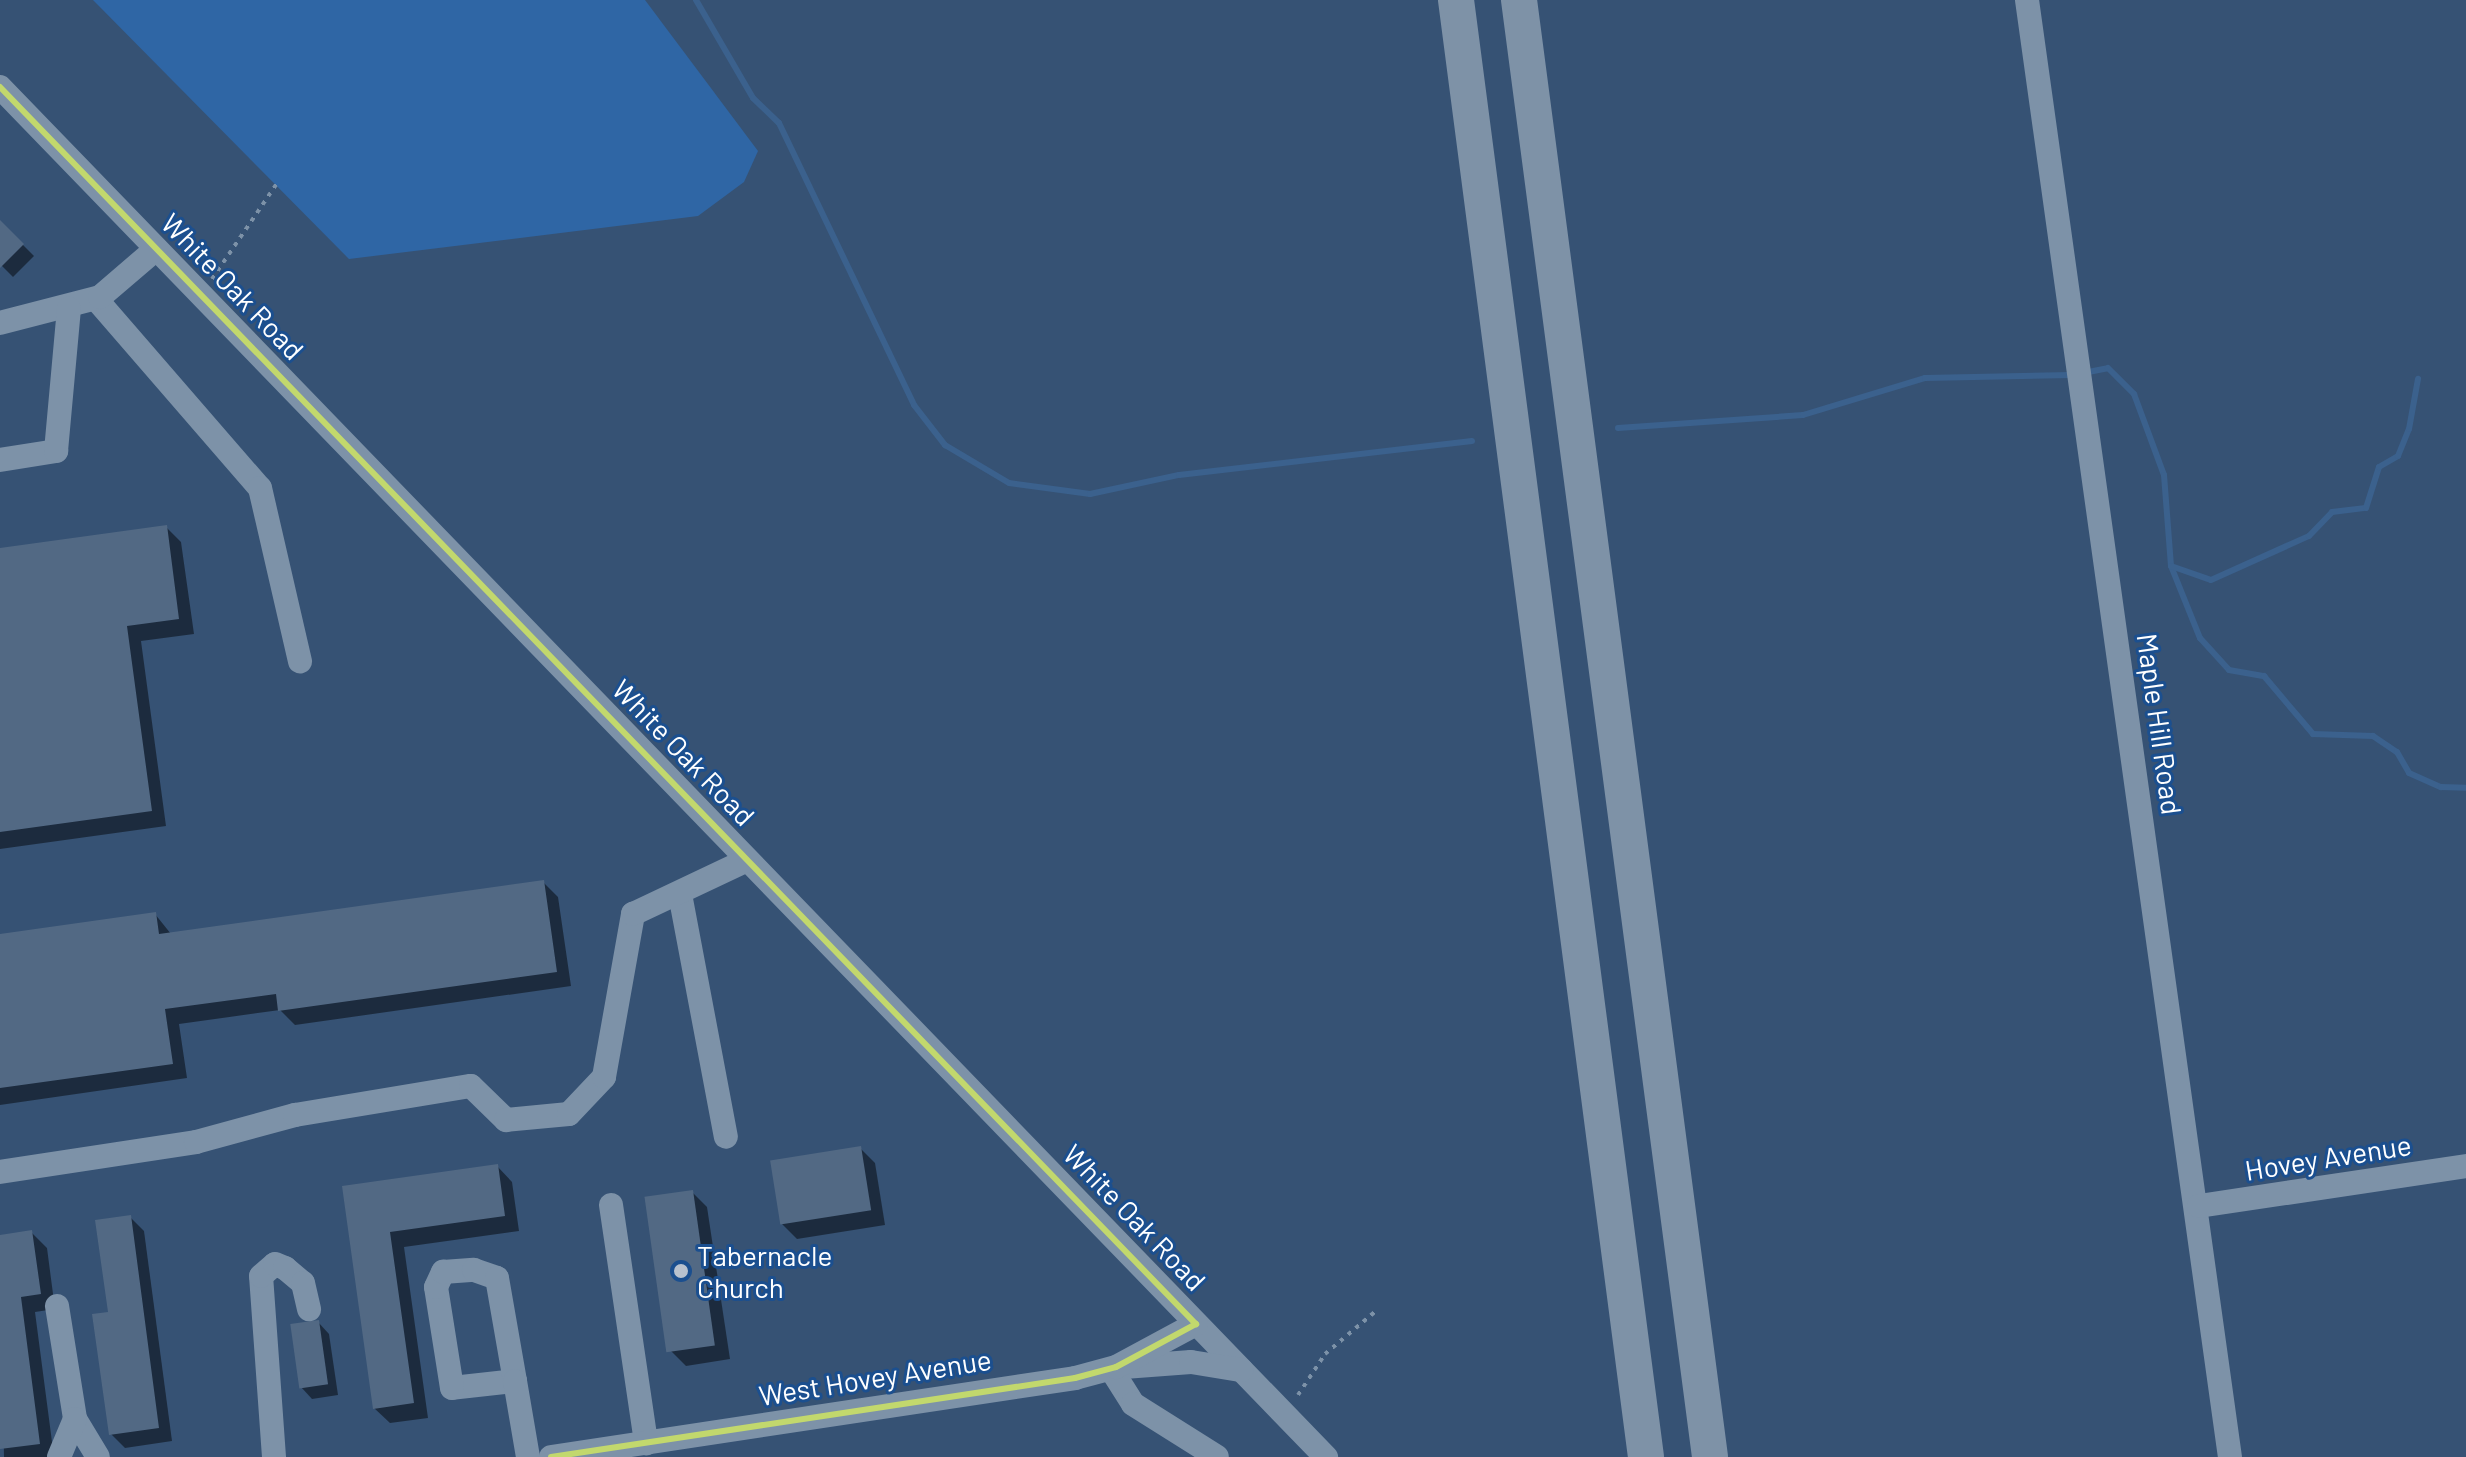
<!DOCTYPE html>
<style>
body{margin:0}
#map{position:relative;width:2466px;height:1457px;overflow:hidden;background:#365274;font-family:Barlow,sans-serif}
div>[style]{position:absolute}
.green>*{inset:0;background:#2f66a5}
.shadow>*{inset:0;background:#0007}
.stream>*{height:6px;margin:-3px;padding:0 3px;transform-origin:3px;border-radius:3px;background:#3b618d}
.building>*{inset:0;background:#526984;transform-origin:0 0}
.path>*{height:4px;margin-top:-2px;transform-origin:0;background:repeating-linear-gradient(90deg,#7d92a8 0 4px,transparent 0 10px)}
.minor>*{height:24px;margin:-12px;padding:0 12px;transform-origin:12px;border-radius:12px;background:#7d92a8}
.highway>*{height:36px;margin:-18px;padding:0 18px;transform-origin:18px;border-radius:18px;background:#7e92a7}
.bus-1>*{height:6px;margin:-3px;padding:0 3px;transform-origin:3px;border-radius:3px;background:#c2d86d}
.dots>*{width:22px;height:22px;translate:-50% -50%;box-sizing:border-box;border:4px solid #1b4f8f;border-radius:50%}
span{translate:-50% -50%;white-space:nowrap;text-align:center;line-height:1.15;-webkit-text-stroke:6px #1b4f8f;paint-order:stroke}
.street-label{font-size:28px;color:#fff}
.poi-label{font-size:28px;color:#fff}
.left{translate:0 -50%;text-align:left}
</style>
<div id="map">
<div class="green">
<i style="clip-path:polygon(93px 0,645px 0,758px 151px,744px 182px,698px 216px,349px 259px)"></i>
</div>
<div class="shadow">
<i style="clip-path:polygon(0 222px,34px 256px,13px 277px,0 264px)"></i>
<i style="clip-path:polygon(166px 527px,181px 542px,194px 634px,141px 641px,166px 826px,0 849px,0 550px)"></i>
<i style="clip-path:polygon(543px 882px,558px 897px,571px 986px,295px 1025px,280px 1010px,179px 1024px,187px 1078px,0 1105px,0 936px,155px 914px,171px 934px)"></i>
<i style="clip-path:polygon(860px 1148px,875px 1163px,885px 1225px,797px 1239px,782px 1224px)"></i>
<i style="clip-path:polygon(497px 1166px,512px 1182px,519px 1231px,404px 1247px,428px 1418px,390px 1423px,374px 1408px,344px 1188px)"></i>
<i style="clip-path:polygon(692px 1192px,707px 1207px,730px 1359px,686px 1366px,671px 1351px)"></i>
<i style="clip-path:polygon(130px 1217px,144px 1231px,172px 1441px,125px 1448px,111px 1434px,110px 1314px)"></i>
<i style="clip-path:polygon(32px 1233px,47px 1248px,55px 1309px,35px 1312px,54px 1457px,4px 1457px,0 1237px)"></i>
<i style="clip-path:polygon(318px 1322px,329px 1334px,338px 1395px,312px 1399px,301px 1387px)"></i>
</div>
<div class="stream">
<i style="left:696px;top:0;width:113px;rotate:59.8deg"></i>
<i style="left:753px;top:98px;width:36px;rotate:44deg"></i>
<i style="left:779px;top:123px;width:313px;rotate:64.4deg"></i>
<i style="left:914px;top:405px;width:51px;rotate:52.2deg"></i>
<i style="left:945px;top:445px;width:74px;rotate:30.7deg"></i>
<i style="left:1009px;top:483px;width:82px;rotate:7.7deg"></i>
<i style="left:1090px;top:494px;width:91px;rotate:-12.1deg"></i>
<i style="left:1179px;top:475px;width:295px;rotate:-6.6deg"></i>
<i style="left:2083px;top:373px;width:25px;rotate:-11deg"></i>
<i style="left:2108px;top:368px;width:37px;rotate:45deg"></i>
<i style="left:2134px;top:394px;width:86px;rotate:69.7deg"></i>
<i style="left:2164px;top:475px;width:91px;rotate:85.6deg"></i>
<i style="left:2171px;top:566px;width:78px;rotate:68.1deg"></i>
<i style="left:2200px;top:638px;width:43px;rotate:47.8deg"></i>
<i style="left:2229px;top:670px;width:36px;rotate:10deg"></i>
<i style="left:2264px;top:676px;width:76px;rotate:49.8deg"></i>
<i style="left:2313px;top:734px;width:60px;rotate:1.9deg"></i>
<i style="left:2373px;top:736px;width:29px;rotate:34deg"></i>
<i style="left:2397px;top:752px;width:24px;rotate:60deg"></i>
<i style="left:2409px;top:773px;width:35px;rotate:24deg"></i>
<i style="left:2441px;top:787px;width:25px;rotate:2deg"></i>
<i style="left:1618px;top:428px;width:185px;rotate:-4deg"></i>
<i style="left:1803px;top:415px;width:127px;rotate:-16.9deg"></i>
<i style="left:1925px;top:378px;width:147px;rotate:-1.2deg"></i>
<i style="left:2171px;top:566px;width:42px;rotate:19.3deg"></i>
<i style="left:2211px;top:580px;width:107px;rotate:-24.2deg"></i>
<i style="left:2309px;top:536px;width:33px;rotate:-46deg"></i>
<i style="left:2332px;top:512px;width:34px;rotate:-7deg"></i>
<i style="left:2366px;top:508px;width:43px;rotate:-72.4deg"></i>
<i style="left:2379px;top:467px;width:22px;rotate:-30deg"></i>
<i style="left:2398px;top:456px;width:29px;rotate:-68deg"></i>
<i style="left:2409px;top:429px;width:51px;rotate:-79.8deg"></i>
</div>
<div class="building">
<i style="clip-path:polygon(0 220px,24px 244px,0 268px)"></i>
<i style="clip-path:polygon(167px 525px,179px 619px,127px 626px,152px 811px,0 832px,0 548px)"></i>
<i style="clip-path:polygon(544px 880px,557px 972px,278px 1011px,276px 994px,165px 1009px,173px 1064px,0 1088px,0 934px,156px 912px,159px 934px)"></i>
<i style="left:861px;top:1146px;width:65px;height:92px;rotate:81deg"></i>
<i style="clip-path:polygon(498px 1164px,505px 1216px,390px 1232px,414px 1403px,373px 1409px,342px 1186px)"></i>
<i style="left:693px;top:1190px;width:157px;height:49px;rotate:82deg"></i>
<i style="clip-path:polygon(131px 1215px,159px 1428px,109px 1435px,92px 1314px,108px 1312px,95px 1220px)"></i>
<i style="clip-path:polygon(32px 1230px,41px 1294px,21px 1297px,40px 1444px,0 1449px,0 1235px)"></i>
<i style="left:319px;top:1320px;width:65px;height:29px;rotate:82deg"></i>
</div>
<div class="path">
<i style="left:212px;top:279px;width:117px;rotate:-55.8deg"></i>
<i style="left:1298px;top:1395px;width:49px;rotate:-56.6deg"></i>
<i style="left:1325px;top:1354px;width:68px;rotate:-40.2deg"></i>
</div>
<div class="minor">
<i style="left:2027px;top:0;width:1471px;rotate:82.07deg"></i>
<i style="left:0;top:87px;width:1907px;rotate:45.94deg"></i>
<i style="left:96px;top:299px;width:250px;rotate:49.1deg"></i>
<i style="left:260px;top:488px;width:178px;rotate:77deg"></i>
<i style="left:0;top:323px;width:103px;rotate:-14.6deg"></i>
<i style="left:100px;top:297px;width:74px;rotate:-40.6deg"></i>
<i style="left:0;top:460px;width:57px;rotate:-9.1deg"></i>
<i style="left:56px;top:451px;width:143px;rotate:-84.8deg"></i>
<i style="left:680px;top:894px;width:247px;rotate:79.3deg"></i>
<i style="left:0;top:1172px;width:198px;rotate:-8.7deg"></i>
<i style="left:196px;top:1142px;width:103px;rotate:-15.3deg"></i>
<i style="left:295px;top:1115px;width:178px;rotate:-9.4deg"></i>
<i style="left:471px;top:1086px;width:49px;rotate:44.2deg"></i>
<i style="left:506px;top:1120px;width:63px;rotate:-5.4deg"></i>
<i style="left:569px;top:1114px;width:51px;rotate:-46.6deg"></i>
<i style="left:604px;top:1077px;width:166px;rotate:-79.9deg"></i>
<i style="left:633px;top:914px;width:126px;rotate:-25.3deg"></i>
<i style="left:611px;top:1205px;width:241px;rotate:81.6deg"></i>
<i style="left:2199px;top:1206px;width:270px;rotate:-8.5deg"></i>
<i style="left:57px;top:1306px;width:114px;rotate:80.9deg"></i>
<i style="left:75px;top:1419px;width:44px;rotate:58.8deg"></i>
<i style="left:1124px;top:1367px;width:67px;rotate:-4.3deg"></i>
<i style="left:1191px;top:1362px;width:51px;rotate:9.1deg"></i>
<i style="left:1111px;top:1369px;width:41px;rotate:57.8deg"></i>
<i style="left:1133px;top:1404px;width:99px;rotate:32.2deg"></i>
<i style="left:515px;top:1381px;width:63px;rotate:173.7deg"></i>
<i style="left:452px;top:1388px;width:102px;rotate:-99deg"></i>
<i style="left:436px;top:1287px;width:17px;rotate:-65deg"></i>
<i style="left:443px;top:1272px;width:31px;rotate:-4deg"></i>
<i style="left:474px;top:1270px;width:24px;rotate:19deg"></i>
<i style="left:497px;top:1278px;width:105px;rotate:80.1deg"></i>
<i style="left:515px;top:1381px;width:77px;rotate:80.3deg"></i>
<i style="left:59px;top:1457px;width:41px;rotate:-67.2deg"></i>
<i style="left:274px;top:1457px;width:181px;rotate:-94.1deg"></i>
<i style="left:261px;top:1276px;width:18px;rotate:-41deg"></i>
<i style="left:275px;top:1264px;width:11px;rotate:22deg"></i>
<i style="left:285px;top:1268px;width:23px;rotate:40deg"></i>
<i style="left:303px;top:1283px;width:27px;rotate:77deg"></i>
<i style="left:551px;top:1457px;width:530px;rotate:-8.57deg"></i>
<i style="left:1075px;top:1378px;width:42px;rotate:-15deg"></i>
<i style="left:1116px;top:1367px;width:91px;rotate:-28.3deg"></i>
</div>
<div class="highway">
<i style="left:1456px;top:0;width:1469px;rotate:82.57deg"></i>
<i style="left:1519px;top:0;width:1469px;rotate:82.53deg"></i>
</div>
<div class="bus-1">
<i style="left:0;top:87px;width:1721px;rotate:45.97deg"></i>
<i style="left:551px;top:1457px;width:530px;rotate:-8.57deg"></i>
<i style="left:1075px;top:1378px;width:42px;rotate:-15deg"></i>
<i style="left:1116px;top:1367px;width:91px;rotate:-28.3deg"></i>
</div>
<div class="dots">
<i style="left:681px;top:1271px;background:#b9c2ce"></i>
</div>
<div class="street-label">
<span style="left:233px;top:286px;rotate:46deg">White Oak Road</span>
<span style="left:2160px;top:724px;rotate:82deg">Maple Hill Road</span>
<span style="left:684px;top:752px;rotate:46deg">White Oak Road</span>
<span style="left:2328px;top:1157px;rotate:-9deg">Hovey Avenue</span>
<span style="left:1135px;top:1217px;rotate:46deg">White Oak Road</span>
<span style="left:875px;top:1377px;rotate:-9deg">West Hovey Avenue</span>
</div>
<div class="poi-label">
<span class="left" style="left:697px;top:1271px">Tabernacle<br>Church</span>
</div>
</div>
